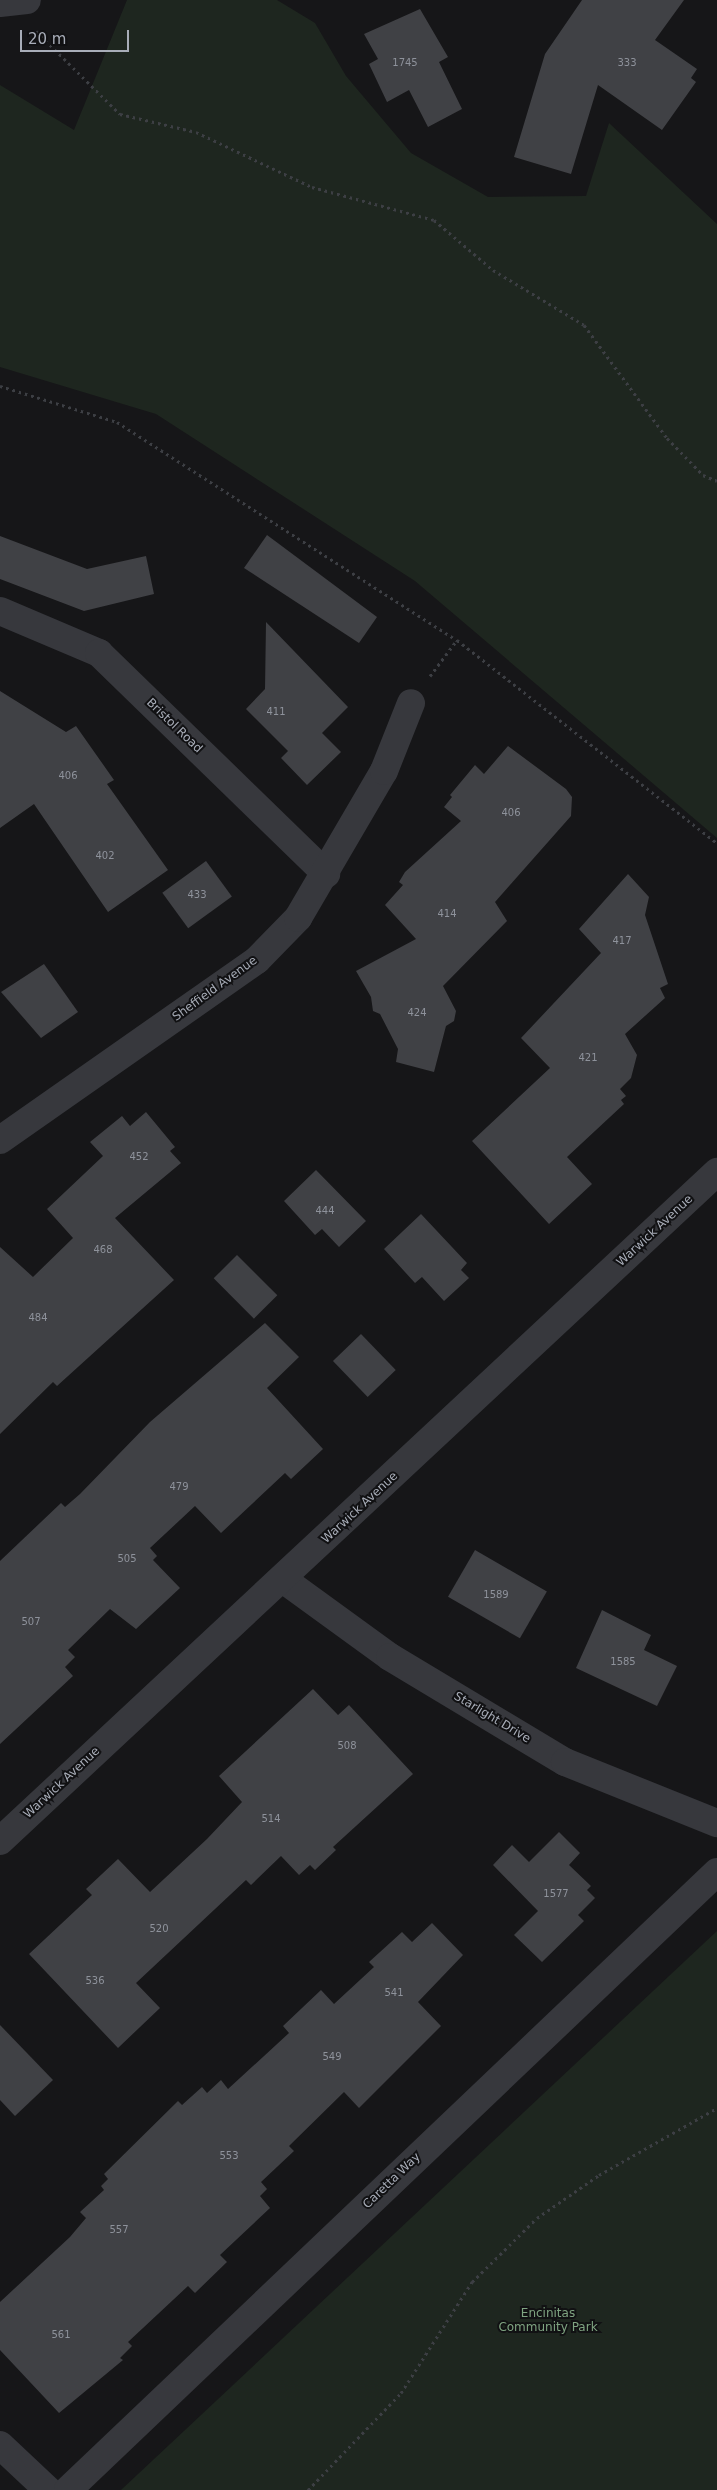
<!DOCTYPE html>
<style>
body{margin:0}
#map{position:relative;width:717px;height:2490px;overflow:hidden;background:#161618;font-family:"DejaVu Sans",sans-serif}
div>[style]{position:absolute}
.green>*{inset:0;background:#1e261f}
.building>*{inset:0;background:#404145;transform-origin:0 0}
.path>*{height:3px;margin-top:-1.5px;transform-origin:0;background:repeating-linear-gradient(90deg,#3d3f44 0 2.5px,transparent 0 6.5px)}
.minor>*{height:28px;margin:-14px;padding:0 14px;transform-origin:14px;border-radius:14px;background:#37383d}
span{translate:-50% -50%;white-space:nowrap;text-align:center;line-height:1.15;-webkit-text-stroke:4px #111113;paint-order:stroke}
.number-label{font-size:10px;color:#8e929b}
.number-label span{-webkit-text-stroke-width:0}
.street-label{font-size:12px;color:#a8adb8}
.park-label{font-size:12px;color:#7fa381}
.scale{position:absolute;left:20px;top:30px;width:109px;height:22px;box-sizing:border-box;border:2px solid #a8adb8;border-top:0;padding-left:6px;font-size:15px;line-height:18px;white-space:nowrap;color:#a8adb8;-webkit-text-stroke:4px #111113;paint-order:stroke}
</style>
<div id="map">
<div class="green">
<i style="clip-path:polygon(127px 0,277px 0,315px 23px,346px 76px,411px 153px,488px 197px,586px 196px,609px 123px,717px 224px,717px 838px,415px 581px,156px 414px,0 367px,0 85px,74px 130px)"></i>
<i style="clip-path:polygon(717px 1931px,717px 2490px,121px 2490px)"></i>
</div>
<div class="building">
<i style="clip-path:polygon(582px 0,684px 0,655px 40px,697px 69px,691px 78px,696px 82px,662px 130px,598px 85px,571px 174px,514px 157px,545px 54px)"></i>
<i style="clip-path:polygon(420px 9px,448px 57px,439px 62px,462px 109px,428px 127px,409px 90px,387px 102px,369px 64px,378px 59px,364px 34px)"></i>
<i style="clip-path:polygon(267px 535px,377px 617px,359px 643px,244px 568px)"></i>
<i style="clip-path:polygon(0 536px,87px 569px,146px 556px,154px 594px,84px 611px,0 579px)"></i>
<i style="clip-path:polygon(266px 622px,348px 707px,322px 733px,341px 752px,307px 785px,281px 758px,288px 751px,246px 709px,265px 689px)"></i>
<i style="clip-path:polygon(0 691px,66px 732px,76px 726px,114px 780px,107px 784px,168px 870px,108px 912px,34px 804px,0 828px)"></i>
<i style="clip-path:polygon(508px 746px,566px 789px,572px 797px,571px 816px,495px 902px,507px 921px,443px 986px,456px 1011px,454px 1021px,446px 1026px,434px 1072px,396px 1062px,398px 1049px,380px 1014px,373px 1011px,371px 997px,356px 971px,416px 939px,385px 905px,403px 885px,399px 882px,405px 872px,461px 821px,444px 807px,452px 797px,450px 795px,475px 765px,484px 774px)"></i>
<i style="left:206px;top:861px;width:44px;height:54px;rotate:54deg"></i>
<i style="clip-path:polygon(628px 874px,649px 897px,645px 915px,668px 984px,660px 988px,665px 998px,625px 1034px,637px 1055px,631px 1078px,620px 1089px,626px 1096px,621px 1100px,624px 1104px,567px 1157px,592px 1184px,549px 1224px,472px 1141px,550px 1068px,521px 1038px,601px 953px,579px 929px)"></i>
<i style="clip-path:polygon(44px 964px,78px 1012px,41px 1038px,1px 992px)"></i>
<i style="clip-path:polygon(146px 1112px,175px 1147px,170px 1151px,181px 1163px,115px 1218px,174px 1280px,57px 1386px,53px 1382px,0 1434px,0 1247px,33px 1277px,73px 1238px,47px 1209px,103px 1156px,90px 1142px,122px 1116px,130px 1126px)"></i>
<i style="clip-path:polygon(316px 1170px,366px 1221px,339px 1247px,322px 1229px,315px 1235px,284px 1201px)"></i>
<i style="clip-path:polygon(421px 1214px,467px 1263px,461px 1270px,469px 1278px,444px 1301px,422px 1277px,415px 1283px,384px 1249px)"></i>
<i style="left:237px;top:1255px;width:57px;height:33px;rotate:45deg"></i>
<i style="clip-path:polygon(265px 1323px,299px 1357px,267px 1388px,323px 1449px,291px 1479px,285px 1473px,221px 1533px,195px 1506px,150px 1548px,157px 1556px,153px 1560px,180px 1588px,136px 1629px,110px 1609px,68px 1650px,75px 1657px,65px 1667px,73px 1676px,0 1744px,0 1561px,61px 1503px,65px 1507px,80px 1494px,150px 1422px)"></i>
<i style="left:361px;top:1334px;width:50px;height:39px;rotate:46deg"></i>
<i style="left:475px;top:1550px;width:83px;height:54px;rotate:30deg"></i>
<i style="clip-path:polygon(602px 1610px,651px 1635px,644px 1650px,677px 1666px,657px 1706px,576px 1668px)"></i>
<i style="clip-path:polygon(313px 1689px,338px 1715px,349px 1705px,413px 1774px,333px 1847px,336px 1850px,315px 1870px,310px 1865px,299px 1875px,281px 1856px,251px 1885px,246px 1880px,136px 1983px,160px 2008px,118px 2048px,29px 1954px,92px 1895px,86px 1889px,118px 1859px,150px 1892px,207px 1839px,242px 1802px,219px 1776px)"></i>
<i style="clip-path:polygon(559px 1832px,580px 1853px,569px 1865px,591px 1886px,587px 1890px,595px 1898px,578px 1915px,584px 1921px,542px 1962px,514px 1935px,538px 1911px,493px 1865px,512px 1845px,529px 1862px)"></i>
<i style="clip-path:polygon(432px 1923px,463px 1955px,418px 2002px,441px 2026px,359px 2108px,344px 2092px,289px 2146px,294px 2151px,261px 2182px,267px 2189px,260px 2196px,270px 2208px,220px 2255px,227px 2262px,195px 2293px,188px 2286px,128px 2342px,132px 2346px,120px 2358px,123px 2360px,59px 2413px,0 2350px,0 2302px,70px 2237px,86px 2218px,80px 2212px,104px 2190px,101px 2186px,108px 2179px,104px 2174px,178px 2101px,182px 2105px,202px 2087px,207px 2093px,221px 2080px,228px 2089px,289px 2033px,283px 2026px,321px 1990px,334px 2004px,374px 1967px,369px 1962px,402px 1932px,412px 1942px)"></i>
<i style="clip-path:polygon(0 2025px,53px 2080px,15px 2116px,0 2100px)"></i>
</div>
<div class="path">
<i style="left:36px;top:31px;width:118px;rotate:44.7deg"></i>
<i style="left:120px;top:114px;width:78px;rotate:13.3deg"></i>
<i style="left:196px;top:132px;width:128px;rotate:25.4deg"></i>
<i style="left:312px;top:187px;width:126px;rotate:15.1deg"></i>
<i style="left:434px;top:220px;width:77px;rotate:40.3deg"></i>
<i style="left:493px;top:270px;width:106px;rotate:31.1deg"></i>
<i style="left:584px;top:325px;width:140px;rotate:53.7deg"></i>
<i style="left:667px;top:438px;width:52px;rotate:45.8deg"></i>
<i style="left:703px;top:475px;width:15px;rotate:23deg"></i>
<i style="left:0;top:386px;width:122px;rotate:17.1deg"></i>
<i style="left:117px;top:422px;width:404px;rotate:32.7deg"></i>
<i style="left:457px;top:640px;width:330px;rotate:38deg"></i>
<i style="left:430px;top:676px;width:45px;rotate:-53.1deg"></i>
<i style="left:308px;top:2490px;width:134px;rotate:-46.2deg"></i>
<i style="left:401px;top:2393px;width:132px;rotate:-57.4deg"></i>
<i style="left:472px;top:2282px;width:91px;rotate:-44.6deg"></i>
<i style="left:537px;top:2218px;width:75px;rotate:-34.7deg"></i>
<i style="left:599px;top:2175px;width:136px;rotate:-29.6deg"></i>
</div>
<div class="minor">
<i style="left:0;top:3px;width:27px;rotate:-6deg"></i>
<i style="left:0;top:611px;width:108px;rotate:23deg"></i>
<i style="left:99px;top:653px;width:317px;rotate:44.2deg"></i>
<i style="left:0;top:1140px;width:314px;rotate:-35deg"></i>
<i style="left:257px;top:960px;width:59px;rotate:-45.7deg"></i>
<i style="left:298px;top:918px;width:170px;rotate:-59.7deg"></i>
<i style="left:384px;top:771px;width:73px;rotate:-68.3deg"></i>
<i style="left:284px;top:1580px;width:131px;rotate:36deg"></i>
<i style="left:390px;top:1657px;width:204px;rotate:31deg"></i>
<i style="left:565px;top:1762px;width:164px;rotate:21.9deg"></i>
<i style="left:0;top:1841px;width:981px;rotate:-43.02deg"></i>
<i style="left:0;top:2445px;width:66px;rotate:43.2deg"></i>
<i style="left:68px;top:2490px;width:896px;rotate:-43.6deg"></i>
</div>
<div class="number-label">
<span style="left:405px;top:63px">1745</span>
<span style="left:627px;top:63px">333</span>
<span style="left:276px;top:712px">411</span>
<span style="left:68px;top:776px">406</span>
<span style="left:511px;top:813px">406</span>
<span style="left:105px;top:856px">402</span>
<span style="left:197px;top:895px">433</span>
<span style="left:447px;top:914px">414</span>
<span style="left:622px;top:941px">417</span>
<span style="left:417px;top:1013px">424</span>
<span style="left:588px;top:1058px">421</span>
<span style="left:139px;top:1157px">452</span>
<span style="left:325px;top:1211px">444</span>
<span style="left:103px;top:1250px">468</span>
<span style="left:38px;top:1318px">484</span>
<span style="left:179px;top:1487px">479</span>
<span style="left:127px;top:1559px">505</span>
<span style="left:496px;top:1595px">1589</span>
<span style="left:31px;top:1622px">507</span>
<span style="left:623px;top:1662px">1585</span>
<span style="left:347px;top:1746px">508</span>
<span style="left:271px;top:1819px">514</span>
<span style="left:556px;top:1894px">1577</span>
<span style="left:159px;top:1929px">520</span>
<span style="left:95px;top:1981px">536</span>
<span style="left:394px;top:1993px">541</span>
<span style="left:332px;top:2057px">549</span>
<span style="left:229px;top:2156px">553</span>
<span style="left:119px;top:2230px">557</span>
<span style="left:61px;top:2335px">561</span>
</div>
<div class="street-label">
<span style="left:174px;top:726px;rotate:44deg">Bristol Road</span>
<span style="left:215px;top:989px;rotate:-36deg">Sheffield Avenue</span>
<span style="left:655px;top:1231px;rotate:-43deg">Warwick Avenue</span>
<span style="left:360px;top:1508px;rotate:-43deg">Warwick Avenue</span>
<span style="left:492px;top:1718px;rotate:31deg">Starlight Drive</span>
<span style="left:62px;top:1783px;rotate:-43deg">Warwick Avenue</span>
<span style="left:392px;top:2181px;rotate:-44deg">Caretta Way</span>
</div>
<div class="park-label">
<span style="left:548px;top:2321px">Encinitas<br>Community Park</span>
</div>
<div class="scale">20 m</div>
</div>
